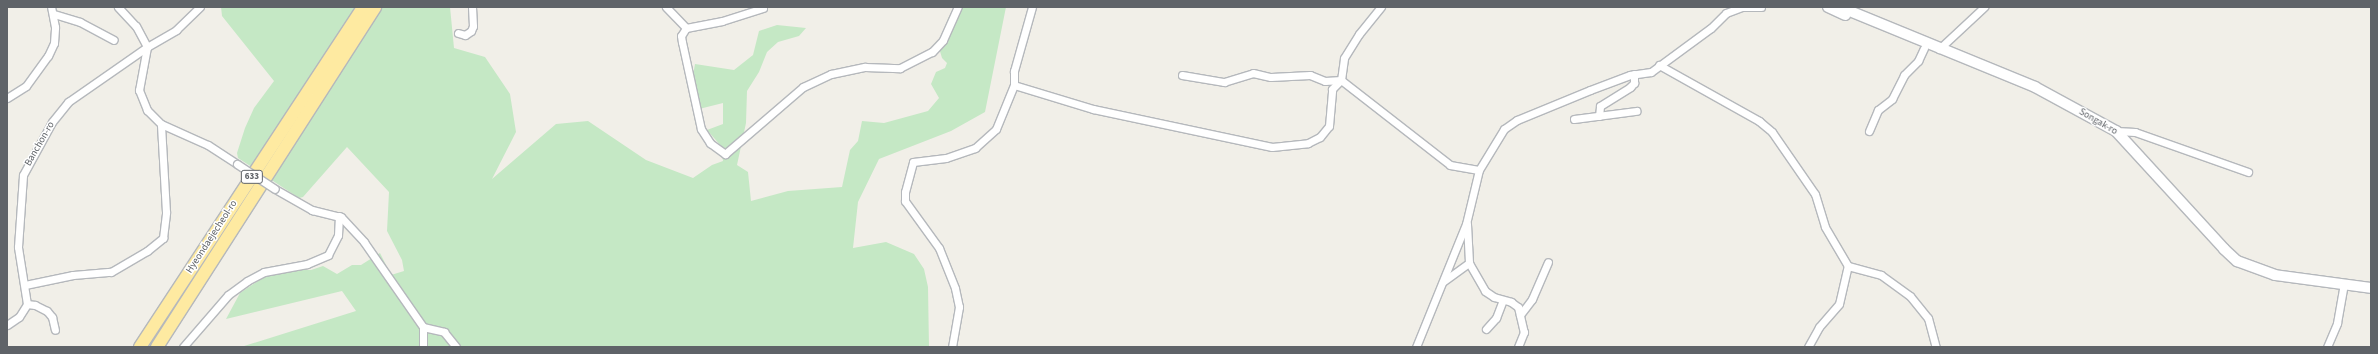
<!DOCTYPE html>
<style>
body{margin:0}
#map{position:relative;width:2378px;height:354px;overflow:hidden;background:#f1efe8;font-family:"Source Sans 3",sans-serif}
div>[style]{position:absolute}
.green>*{inset:0;background:#c5e8c5}
.roads{filter:drop-shadow(1px 0 #b5b8bc) drop-shadow(-1px 0 #b5b8bc) drop-shadow(0 1px #b5b8bc) drop-shadow(0 -1px #b5b8bc)}
.minor>*{height:7px;margin:-3.5px;padding:0 3.5px;transform-origin:3.5px;border-radius:3.5px;background:#fff}
.secondary>*{height:10px;margin:-5px;padding:0 5px;transform-origin:5px;border-radius:5px;background:#fff}
.trunk>*{height:12px;margin:-6px;padding:0 6px;transform-origin:6px;border-radius:6px;background:#feeaa1}
.bridges{filter:drop-shadow(1px 0 #b5b8bc) drop-shadow(-1px 0 #b5b8bc) drop-shadow(0 1px #b5b8bc) drop-shadow(0 -1px #b5b8bc)}
.minor-bridge>*{height:7px;margin:-3.5px;padding:0 3.5px;transform-origin:3.5px;border-radius:3.5px;background:#fff}
span{translate:-50% -50%;white-space:nowrap;text-align:center;line-height:1.15;-webkit-text-stroke:3px #fff;paint-order:stroke}
.shield-label span{padding:1px 3px;background:#fff;border:1px solid;border-radius:3px;-webkit-text-stroke-width:0}
.shield-label{font-size:9px;color:#5f6368;font-weight:700}
.street-label{font-size:10px;color:#5f6368}
.frame{position:absolute;inset:0;border:8px solid #5f6368;pointer-events:none}
</style>
<div id="map">
<div class="green">
<i style="clip-path:polygon(221px 7px,450px 7px,454px 48px,485px 57px,510px 94px,516px 132px,492px 179px,556px 124px,588px 121px,646px 160px,693px 178px,712px 165px,723px 161px,721px 146px,707px 130px,723px 124px,723px 103px,699px 109px,693px 75px,695px 64px,734px 70px,753px 55px,759px 31px,777px 25px,806px 28px,799px 36px,778px 42px,767px 52px,759px 72px,747px 91px,746px 123px,737px 165px,748px 172px,751px 201px,788px 191px,842px 187px,850px 150px,858px 141px,862px 121px,884px 123px,928px 111px,939px 98px,931px 84px,936px 72px,945px 68px,947px 63px,942px 58px,939px 48px,946px 34px,948px 18px,960px 7px,1006px 7px,985px 112px,951px 131px,879px 159px,858px 202px,853px 248px,886px 242px,914px 254px,924px 269px,928px 287px,929px 347px,241px 347px,356px 311px,342px 291px,226px 319px,240px 293px,264px 277px,286px 270px,311px 270px,323px 266px,337px 274px,352px 265px,361px 265px,380px 253px,391px 275px,404px 271px,402px 260px,387px 231px,389px 192px,347px 147px,303px 197px,299px 198px,238px 158px,237px 153px,245px 128px,254px 108px,274px 81px,222px 16px)"></i>
</div>
<div class="roads">
<div class="minor">
<i style="left:118px;top:7px;width:26px;rotate:47deg"></i>
<i style="left:136px;top:26px;width:24px;rotate:62deg"></i>
<i style="left:147px;top:47px;width:44px;rotate:100.5deg"></i>
<i style="left:139px;top:90px;width:22px;rotate:68deg"></i>
<i style="left:147px;top:110px;width:20px;rotate:45deg"></i>
<i style="left:161px;top:124px;width:51px;rotate:24.1deg"></i>
<i style="left:208px;top:145px;width:35px;rotate:33deg"></i>
<i style="left:666px;top:7px;width:29px;rotate:46deg"></i>
<i style="left:686px;top:28px;width:37px;rotate:-11deg"></i>
<i style="left:722px;top:21px;width:43px;rotate:-17.6deg"></i>
<i style="left:54px;top:14px;width:27px;rotate:17deg"></i>
<i style="left:80px;top:22px;width:38px;rotate:28deg"></i>
<i style="left:686px;top:28px;width:9px;rotate:122deg"></i>
<i style="left:681px;top:36px;width:6px;rotate:81deg"></i>
<i style="left:682px;top:42px;width:89px;rotate:77.7deg"></i>
<i style="left:701px;top:129px;width:17px;rotate:57deg"></i>
<i style="left:710px;top:143px;width:19px;rotate:36deg"></i>
<i style="left:725px;top:154px;width:103px;rotate:-40.7deg"></i>
<i style="left:803px;top:87px;width:31px;rotate:-25deg"></i>
<i style="left:831px;top:74px;width:35px;rotate:-12deg"></i>
<i style="left:865px;top:67px;width:35px;rotate:2deg"></i>
<i style="left:900px;top:68px;width:36px;rotate:-27deg"></i>
<i style="left:932px;top:52px;width:16px;rotate:-47deg"></i>
<i style="left:943px;top:40px;width:36px;rotate:-66deg"></i>
<i style="left:458px;top:33px;width:7px;rotate:16deg"></i>
<i style="left:465px;top:35px;width:7px;rotate:-34deg"></i>
<i style="left:471px;top:31px;width:5px;rotate:-68deg"></i>
<i style="left:473px;top:26px;width:19px;rotate:-93deg"></i>
<i style="left:1939px;top:49px;width:62px;rotate:-43deg"></i>
<i style="left:1659px;top:65px;width:115px;rotate:29.2deg"></i>
<i style="left:1759px;top:121px;width:17px;rotate:40deg"></i>
<i style="left:1772px;top:132px;width:75px;rotate:55.3deg"></i>
<i style="left:1815px;top:194px;width:34px;rotate:73deg"></i>
<i style="left:1825px;top:227px;width:45px;rotate:59.5deg"></i>
<i style="left:1848px;top:266px;width:34px;rotate:15deg"></i>
<i style="left:1881px;top:275px;width:36px;rotate:36deg"></i>
<i style="left:1910px;top:296px;width:28px;rotate:51deg"></i>
<i style="left:1928px;top:318px;width:30px;rotate:75deg"></i>
<i style="left:1182px;top:75px;width:43px;rotate:9.5deg"></i>
<i style="left:1224px;top:82px;width:30px;rotate:-17deg"></i>
<i style="left:1253px;top:73px;width:18px;rotate:13deg"></i>
<i style="left:1271px;top:77px;width:39px;rotate:-3deg"></i>
<i style="left:1310px;top:75px;width:16px;rotate:22deg"></i>
<i style="left:1325px;top:81px;width:16px;rotate:-4deg"></i>
<i style="left:1341px;top:80px;width:22px;rotate:-82deg"></i>
<i style="left:1344px;top:58px;width:28px;rotate:-58deg"></i>
<i style="left:1359px;top:34px;width:35px;rotate:-51deg"></i>
<i style="left:1014px;top:85px;width:83px;rotate:16.9deg"></i>
<i style="left:1093px;top:109px;width:183px;rotate:12deg"></i>
<i style="left:1272px;top:147px;width:36px;rotate:-6deg"></i>
<i style="left:1308px;top:143px;width:13px;rotate:-27deg"></i>
<i style="left:1320px;top:137px;width:14px;rotate:-51deg"></i>
<i style="left:1329px;top:126px;width:37px;rotate:-85deg"></i>
<i style="left:1332px;top:89px;width:13px;rotate:-45deg"></i>
<i style="left:1341px;top:80px;width:138px;rotate:37.9deg"></i>
<i style="left:1450px;top:165px;width:29px;rotate:10deg"></i>
<i style="left:7px;top:98px;width:22px;rotate:-32deg"></i>
<i style="left:26px;top:86px;width:37px;rotate:-54deg"></i>
<i style="left:48px;top:56px;width:14px;rotate:-65deg"></i>
<i style="left:54px;top:43px;width:16px;rotate:-86deg"></i>
<i style="left:55px;top:27px;width:20px;rotate:-101deg"></i>
<i style="left:1599px;top:116px;width:10px;rotate:-84deg"></i>
<i style="left:1600px;top:106px;width:36px;rotate:-32deg"></i>
<i style="left:1630px;top:87px;width:6px;rotate:-45deg"></i>
<i style="left:1634px;top:83px;width:9px;rotate:-90deg"></i>
<i style="left:1574px;top:119px;width:63px;rotate:-7.4deg"></i>
<i style="left:1869px;top:131px;width:23px;rotate:-67deg"></i>
<i style="left:1878px;top:110px;width:18px;rotate:-38deg"></i>
<i style="left:1892px;top:99px;width:27px;rotate:-63deg"></i>
<i style="left:1904px;top:75px;width:20px;rotate:-45deg"></i>
<i style="left:1918px;top:61px;width:14px;rotate:-65deg"></i>
<i style="left:2116px;top:131px;width:19px;rotate:3deg"></i>
<i style="left:2135px;top:132px;width:120px;rotate:19.5deg"></i>
<i style="left:275px;top:189px;width:43px;rotate:29.6deg"></i>
<i style="left:312px;top:210px;width:30px;rotate:14deg"></i>
<i style="left:341px;top:217px;width:34px;rotate:47deg"></i>
<i style="left:364px;top:242px;width:103px;rotate:55.2deg"></i>
<i style="left:423px;top:327px;width:22px;rotate:13deg"></i>
<i style="left:444px;top:332px;width:19px;rotate:51deg"></i>
<i style="left:1467px;top:224px;width:39px;rotate:87deg"></i>
<i style="left:1444px;top:281px;width:31px;rotate:-36deg"></i>
<i style="left:1469px;top:263px;width:32px;rotate:60deg"></i>
<i style="left:1485px;top:291px;width:11px;rotate:34deg"></i>
<i style="left:1494px;top:297px;width:18px;rotate:16deg"></i>
<i style="left:1511px;top:302px;width:9px;rotate:36deg"></i>
<i style="left:1518px;top:307px;width:26px;rotate:77deg"></i>
<i style="left:1524px;top:332px;width:16px;rotate:112deg"></i>
<i style="left:25px;top:285px;width:49px;rotate:-11.8deg"></i>
<i style="left:73px;top:275px;width:38px;rotate:-5deg"></i>
<i style="left:111px;top:272px;width:42px;rotate:-30.3deg"></i>
<i style="left:147px;top:251px;width:21px;rotate:-39deg"></i>
<i style="left:163px;top:238px;width:26px;rotate:-83deg"></i>
<i style="left:166px;top:212px;width:88px;rotate:-93.3deg"></i>
<i style="left:27px;top:304px;width:8px;rotate:7deg"></i>
<i style="left:35px;top:305px;width:13px;rotate:27deg"></i>
<i style="left:47px;top:311px;width:8px;rotate:50deg"></i>
<i style="left:52px;top:317px;width:13px;rotate:77deg"></i>
<i style="left:1520px;top:315px;width:20px;rotate:-53deg"></i>
<i style="left:1532px;top:299px;width:40px;rotate:-66.6deg"></i>
<i style="left:7px;top:325px;width:14px;rotate:-34deg"></i>
<i style="left:19px;top:317px;width:15px;rotate:-58deg"></i>
<i style="left:27px;top:304px;width:58px;rotate:-99deg"></i>
<i style="left:18px;top:247px;width:72px;rotate:-86deg"></i>
<i style="left:23px;top:175px;width:60px;rotate:-61.3deg"></i>
<i style="left:52px;top:122px;width:26px;rotate:-51deg"></i>
<i style="left:68px;top:102px;width:96px;rotate:-34.8deg"></i>
<i style="left:147px;top:47px;width:34px;rotate:-30deg"></i>
<i style="left:176px;top:30px;width:33px;rotate:-44deg"></i>
<i style="left:1486px;top:329px;width:15px;rotate:-48deg"></i>
<i style="left:1496px;top:318px;width:19px;rotate:-69deg"></i>
<i style="left:183px;top:347px;width:69px;rotate:-49.1deg"></i>
<i style="left:228px;top:295px;width:24px;rotate:-36deg"></i>
<i style="left:247px;top:281px;width:19px;rotate:-28deg"></i>
<i style="left:264px;top:272px;width:44px;rotate:-10.5deg"></i>
<i style="left:307px;top:264px;width:23px;rotate:-23deg"></i>
<i style="left:328px;top:255px;width:22px;rotate:-63deg"></i>
<i style="left:338px;top:235px;width:19px;rotate:-87deg"></i>
<i style="left:423px;top:347px;width:20px;rotate:-90deg"></i>
<i style="left:952px;top:347px;width:41px;rotate:-80.1deg"></i>
<i style="left:959px;top:307px;width:19px;rotate:-102deg"></i>
<i style="left:955px;top:288px;width:43px;rotate:-111.8deg"></i>
<i style="left:939px;top:248px;width:58px;rotate:-125.9deg"></i>
<i style="left:905px;top:201px;width:9px;rotate:-90deg"></i>
<i style="left:905px;top:192px;width:31px;rotate:-75deg"></i>
<i style="left:913px;top:162px;width:33px;rotate:-7deg"></i>
<i style="left:946px;top:158px;width:31px;rotate:-19deg"></i>
<i style="left:975px;top:148px;width:28px;rotate:-42deg"></i>
<i style="left:996px;top:129px;width:48px;rotate:-67.8deg"></i>
<i style="left:1014px;top:85px;width:14px;rotate:-90deg"></i>
<i style="left:1014px;top:71px;width:66px;rotate:-74.3deg"></i>
<i style="left:1416px;top:347px;width:133px;rotate:-67.9deg"></i>
<i style="left:1466px;top:224px;width:56px;rotate:-76.5deg"></i>
<i style="left:1479px;top:170px;width:48px;rotate:-58.6deg"></i>
<i style="left:1504px;top:129px;width:16px;rotate:-35deg"></i>
<i style="left:1517px;top:120px;width:79px;rotate:-22.3deg"></i>
<i style="left:1590px;top:90px;width:43px;rotate:-20.6deg"></i>
<i style="left:1630px;top:75px;width:21px;rotate:-8deg"></i>
<i style="left:1651px;top:72px;width:74px;rotate:-36.3deg"></i>
<i style="left:1711px;top:28px;width:21px;rotate:-45deg"></i>
<i style="left:1726px;top:13px;width:17px;rotate:-21deg"></i>
<i style="left:1742px;top:7px;width:19px"></i>
<i style="left:1808px;top:347px;width:23px;rotate:-61deg"></i>
<i style="left:1819px;top:327px;width:30px;rotate:-49deg"></i>
<i style="left:1839px;top:304px;width:39px;rotate:-77deg"></i>
<i style="left:2327px;top:347px;width:26px;rotate:-67deg"></i>
<i style="left:2337px;top:323px;width:39px;rotate:-80deg"></i>
</div>
<div class="secondary">
<i style="left:1828px;top:7px;width:19px;rotate:25deg"></i>
<i style="left:1840px;top:7px;width:211px;rotate:22.3deg"></i>
<i style="left:2035px;top:87px;width:92px;rotate:28.5deg"></i>
<i style="left:2116px;top:131px;width:160px;rotate:47.5deg"></i>
<i style="left:2224px;top:249px;width:18px;rotate:43deg"></i>
<i style="left:2237px;top:261px;width:40px;rotate:20.2deg"></i>
<i style="left:2275px;top:275px;width:97px;rotate:7.7deg"></i>
</div>
<div class="trunk">
<i style="left:140px;top:347px;width:407px;rotate:-56.7deg"></i>
<i style="left:157px;top:347px;width:404px;rotate:-57.3deg"></i>
</div>
</div>
<div class="bridges">
<div class="minor-bridge">
<i style="left:237px;top:164px;width:45px;rotate:33.3deg"></i>
</div>
</div>
<div class="shield-label">
<span style="left:252px;top:177px">633</span>
</div>
<div class="street-label">
<span style="left:2098px;top:122px;rotate:30deg">Songak-ro</span>
<span style="left:40px;top:144px;rotate:-60deg">Banchon-ro</span>
<span style="left:212px;top:237px;rotate:-57deg">Hyeondaejecheol-ro</span>
</div>
<div class="frame"></div>
</div>
